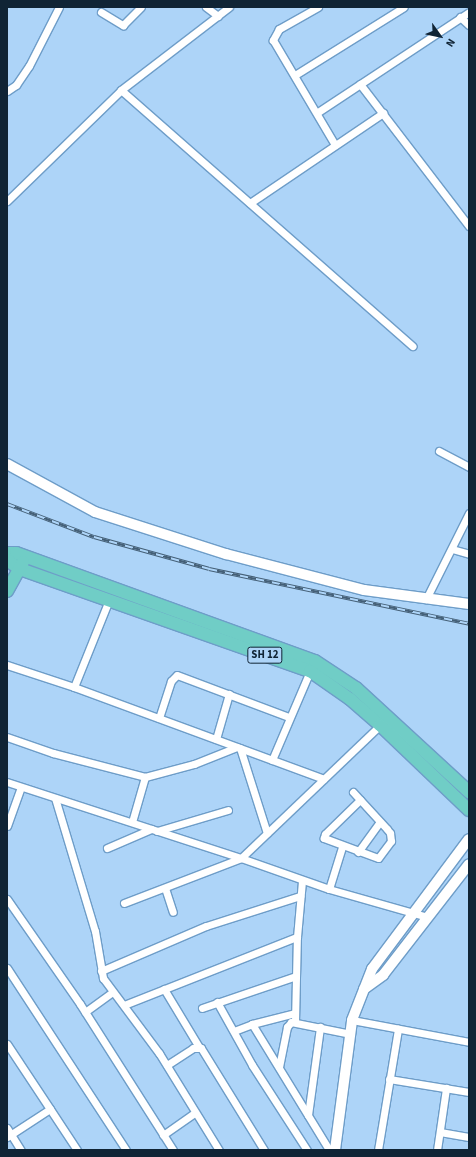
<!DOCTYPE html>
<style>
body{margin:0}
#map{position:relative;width:476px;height:1157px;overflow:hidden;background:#add4f8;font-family:"Source Sans 3",sans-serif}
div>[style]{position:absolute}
.roads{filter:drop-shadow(1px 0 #6e9dc8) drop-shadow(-1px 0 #6e9dc8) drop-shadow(0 1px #6e9dc8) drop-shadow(0 -1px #6e9dc8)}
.street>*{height:7px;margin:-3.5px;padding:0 3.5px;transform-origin:3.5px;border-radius:3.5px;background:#fff}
.secondary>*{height:10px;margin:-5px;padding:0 5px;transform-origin:5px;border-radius:5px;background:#fff}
.primary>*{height:12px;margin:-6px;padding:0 6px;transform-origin:6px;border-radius:6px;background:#70cdc6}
.rail>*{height:4px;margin-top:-2px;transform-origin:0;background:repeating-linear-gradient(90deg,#add4f8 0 8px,#445f76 0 16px);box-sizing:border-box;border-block:1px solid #445f76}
span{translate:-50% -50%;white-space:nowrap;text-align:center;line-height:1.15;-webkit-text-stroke:3px #add4f8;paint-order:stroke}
.shield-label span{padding:1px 3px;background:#add4f8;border:1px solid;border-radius:3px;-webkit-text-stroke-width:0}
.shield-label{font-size:11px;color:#102435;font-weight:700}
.frame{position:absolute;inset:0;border:8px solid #102435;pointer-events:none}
.north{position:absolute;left:420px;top:16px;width:40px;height:40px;-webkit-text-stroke:3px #add4f8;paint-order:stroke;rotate:123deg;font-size:11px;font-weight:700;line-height:16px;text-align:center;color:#102435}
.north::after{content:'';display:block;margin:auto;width:14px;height:18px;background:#102435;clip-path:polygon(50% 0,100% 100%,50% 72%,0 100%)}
</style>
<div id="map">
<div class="roads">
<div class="street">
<i style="left:206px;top:7px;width:15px;rotate:37deg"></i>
<i style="left:318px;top:7px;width:45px;rotate:150.6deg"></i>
<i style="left:279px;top:29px;width:13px;rotate:119deg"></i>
<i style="left:273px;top:40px;width:122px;rotate:59.4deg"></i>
<i style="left:101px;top:12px;width:26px;rotate:31deg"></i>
<i style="left:123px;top:25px;width:25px;rotate:-45deg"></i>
<i style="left:460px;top:17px;width:12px;rotate:42deg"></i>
<i style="left:295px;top:75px;width:128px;rotate:-32deg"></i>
<i style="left:360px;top:84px;width:179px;rotate:52.5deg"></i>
<i style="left:121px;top:90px;width:388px;rotate:41.3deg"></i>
<i style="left:7px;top:91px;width:11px;rotate:-34deg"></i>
<i style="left:16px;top:85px;width:23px;rotate:-56deg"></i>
<i style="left:29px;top:66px;width:66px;rotate:-63deg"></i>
<i style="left:318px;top:112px;width:181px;rotate:-33.5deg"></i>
<i style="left:7px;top:201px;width:159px;rotate:-44.2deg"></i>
<i style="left:121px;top:90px;width:136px;rotate:-37.5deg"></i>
<i style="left:250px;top:203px;width:161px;rotate:-34.1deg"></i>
<i style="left:439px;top:451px;width:34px;rotate:28deg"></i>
<i style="left:452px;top:549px;width:18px;rotate:16deg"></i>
<i style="left:426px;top:599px;width:96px;rotate:-63.4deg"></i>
<i style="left:7px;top:665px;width:71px;rotate:18.2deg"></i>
<i style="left:74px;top:687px;width:266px;rotate:20.2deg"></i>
<i style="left:74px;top:687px;width:94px;rotate:-68.1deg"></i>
<i style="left:159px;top:718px;width:39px;rotate:-72deg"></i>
<i style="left:171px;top:681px;width:8px;rotate:-45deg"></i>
<i style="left:177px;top:675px;width:120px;rotate:20.6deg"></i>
<i style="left:7px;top:737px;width:49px;rotate:19.2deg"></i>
<i style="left:53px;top:753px;width:95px;rotate:14.6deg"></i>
<i style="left:145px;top:777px;width:51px;rotate:-14.9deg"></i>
<i style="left:194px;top:764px;width:46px;rotate:-21.6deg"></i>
<i style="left:216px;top:739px;width:47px;rotate:-73.9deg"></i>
<i style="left:240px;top:748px;width:89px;rotate:72.4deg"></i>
<i style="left:272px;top:760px;width:97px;rotate:-66.9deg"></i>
<i style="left:7px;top:782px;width:246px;rotate:18deg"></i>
<i style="left:241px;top:858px;width:93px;rotate:19.4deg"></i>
<i style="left:329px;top:889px;width:102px;rotate:15.9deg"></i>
<i style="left:353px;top:792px;width:50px;rotate:47.4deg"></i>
<i style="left:387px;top:829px;width:5px;rotate:53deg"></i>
<i style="left:390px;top:833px;width:8px;rotate:83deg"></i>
<i style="left:391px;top:841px;width:21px;rotate:127deg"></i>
<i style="left:378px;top:858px;width:58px;rotate:-159.7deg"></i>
<i style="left:324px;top:838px;width:4px;rotate:-76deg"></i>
<i style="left:325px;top:834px;width:49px;rotate:-44.2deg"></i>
<i style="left:55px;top:798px;width:139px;rotate:73.3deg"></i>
<i style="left:95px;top:931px;width:48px;rotate:80.3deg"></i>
<i style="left:103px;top:978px;width:94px;rotate:53.3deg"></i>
<i style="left:159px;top:1053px;width:114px;rotate:58.3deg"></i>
<i style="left:132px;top:822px;width:47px;rotate:-73.9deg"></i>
<i style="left:7px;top:826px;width:41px;rotate:-70.3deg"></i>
<i style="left:157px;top:831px;width:74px;rotate:-16.5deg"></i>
<i style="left:107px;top:848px;width:48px;rotate:-23.4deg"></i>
<i style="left:358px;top:852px;width:37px;rotate:-54deg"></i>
<i style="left:165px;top:888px;width:25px;rotate:72deg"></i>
<i style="left:329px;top:889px;width:44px;rotate:-72.8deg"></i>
<i style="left:7px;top:899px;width:128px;rotate:55.2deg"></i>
<i style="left:80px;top:1004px;width:173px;rotate:57.5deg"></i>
<i style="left:124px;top:903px;width:125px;rotate:-21deg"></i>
<i style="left:241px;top:858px;width:192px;rotate:-43.7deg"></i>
<i style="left:7px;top:968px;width:217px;rotate:56.8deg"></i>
<i style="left:101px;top:971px;width:114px;rotate:-23.2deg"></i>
<i style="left:206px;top:926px;width:99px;rotate:-17.7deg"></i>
<i style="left:164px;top:989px;width:68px;rotate:58.9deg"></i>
<i style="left:217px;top:1002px;width:72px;rotate:60.9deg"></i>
<i style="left:252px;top:1065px;width:101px;rotate:57.1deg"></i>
<i style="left:124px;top:1005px;width:186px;rotate:-21.5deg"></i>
<i style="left:202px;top:1008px;width:99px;rotate:-18.8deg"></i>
<i style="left:85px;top:1012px;width:34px;rotate:-36deg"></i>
<i style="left:352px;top:1020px;width:119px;rotate:10.6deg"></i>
<i style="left:295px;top:1022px;width:85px;rotate:-88.7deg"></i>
<i style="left:297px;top:937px;width:56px;rotate:-84.9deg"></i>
<i style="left:252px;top:1024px;width:145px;rotate:58.5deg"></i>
<i style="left:234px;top:1031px;width:19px;rotate:-21deg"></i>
<i style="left:252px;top:1024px;width:44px;rotate:-14.3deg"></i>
<i style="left:7px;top:1044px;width:78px;rotate:56.5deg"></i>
<i style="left:167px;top:1065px;width:31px;rotate:-33deg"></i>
<i style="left:193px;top:1048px;width:8px"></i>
<i style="left:201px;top:1048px;width:120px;rotate:58.3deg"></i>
<i style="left:279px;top:1067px;width:41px;rotate:-78.7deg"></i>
<i style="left:287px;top:1027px;width:6px;rotate:-51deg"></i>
<i style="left:291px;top:1022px;width:61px;rotate:11.3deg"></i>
<i style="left:389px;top:1079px;width:81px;rotate:9.2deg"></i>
<i style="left:308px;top:1115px;width:89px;rotate:-82.2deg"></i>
<i style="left:7px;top:1128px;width:26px;rotate:58deg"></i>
<i style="left:440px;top:1132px;width:29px;rotate:10deg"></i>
<i style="left:163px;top:1135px;width:39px;rotate:-35deg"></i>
<i style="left:7px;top:1137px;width:51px;rotate:-33.1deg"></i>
<i style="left:50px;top:1109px;width:49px;rotate:56.6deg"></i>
<i style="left:378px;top:1150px;width:123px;rotate:-80.6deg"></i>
<i style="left:437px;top:1150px;width:63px;rotate:-81.7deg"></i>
</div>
<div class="secondary">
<i style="left:7px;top:464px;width:100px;rotate:28.6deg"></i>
<i style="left:95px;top:512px;width:138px;rotate:17.8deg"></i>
<i style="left:226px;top:554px;width:143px;rotate:14.6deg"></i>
<i style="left:364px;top:590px;width:106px;rotate:7.6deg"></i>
<i style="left:364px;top:989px;width:24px;rotate:-36deg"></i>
<i style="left:383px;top:975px;width:140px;rotate:-52.2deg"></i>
<i style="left:335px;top:1150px;width:131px;rotate:-82.5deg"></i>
<i style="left:352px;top:1020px;width:55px;rotate:-68.6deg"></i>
<i style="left:372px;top:969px;width:162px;rotate:-53.3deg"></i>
</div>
<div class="primary">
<i style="left:7px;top:553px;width:9px"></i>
<i style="left:16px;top:553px;width:318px;rotate:19.9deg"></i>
<i style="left:315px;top:661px;width:49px;rotate:33.4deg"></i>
<i style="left:356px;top:688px;width:154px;rotate:42.6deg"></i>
<i style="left:7px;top:560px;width:16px;rotate:35deg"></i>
<i style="left:20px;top:569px;width:307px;rotate:19.4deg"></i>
<i style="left:310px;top:671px;width:49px;rotate:35deg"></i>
<i style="left:350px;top:699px;width:40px;rotate:41deg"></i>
<i style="left:380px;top:725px;width:123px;rotate:43.7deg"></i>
<i style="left:7px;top:591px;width:33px;rotate:-61deg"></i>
</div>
</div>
<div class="rail">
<i style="left:7px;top:504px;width:93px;rotate:20.8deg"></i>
<i style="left:94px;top:537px;width:119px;rotate:15.5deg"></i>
<i style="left:209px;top:569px;width:266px;rotate:11.9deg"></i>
</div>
<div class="shield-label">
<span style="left:265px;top:655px">SH 12</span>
</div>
<div class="frame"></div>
<div class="north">N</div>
</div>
